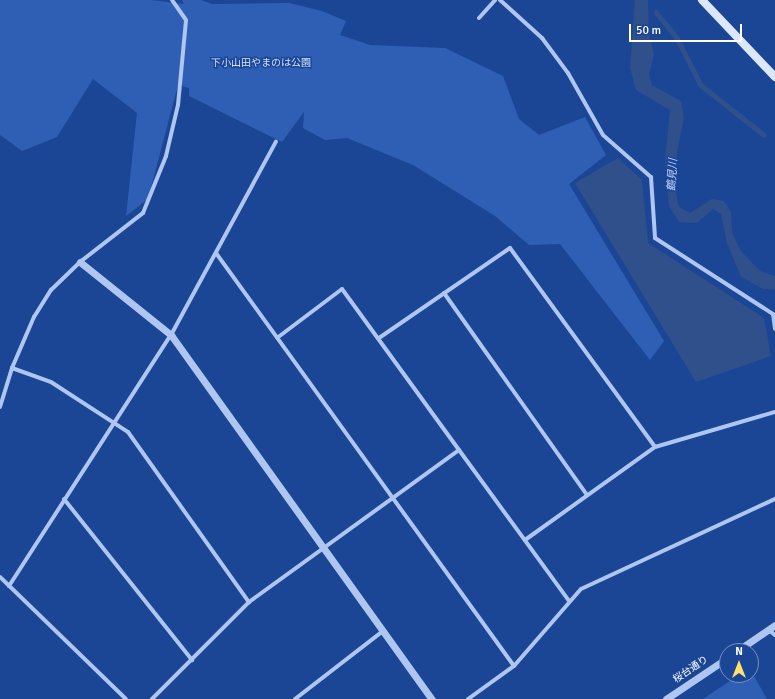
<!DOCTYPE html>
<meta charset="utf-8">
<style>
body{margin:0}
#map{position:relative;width:775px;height:699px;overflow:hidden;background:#1b4696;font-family:Signika,"Noto Sans JP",sans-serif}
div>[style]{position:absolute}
.green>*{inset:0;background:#2f5fb4}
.water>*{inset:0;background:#30508b}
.stream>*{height:4.5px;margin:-2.25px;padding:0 2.25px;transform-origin:2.25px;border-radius:2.25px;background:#30508b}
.minor>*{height:4px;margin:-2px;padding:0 2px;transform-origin:2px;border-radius:2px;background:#aec6f0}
.tertiary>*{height:7px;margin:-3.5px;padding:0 3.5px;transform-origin:3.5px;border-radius:3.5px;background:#aec6f0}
.secondary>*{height:8px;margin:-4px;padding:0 4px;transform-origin:4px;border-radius:4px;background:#dce7fb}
span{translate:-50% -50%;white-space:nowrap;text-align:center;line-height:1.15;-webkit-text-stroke:3px #1b4696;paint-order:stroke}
.park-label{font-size:10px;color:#d5e3fb}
.street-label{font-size:10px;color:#fff}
.water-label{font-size:11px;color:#bbd1f6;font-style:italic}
.north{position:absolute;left:719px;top:643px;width:40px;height:40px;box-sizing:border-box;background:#1b4696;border:1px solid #7690c0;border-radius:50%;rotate:0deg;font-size:11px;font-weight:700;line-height:16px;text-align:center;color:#fff}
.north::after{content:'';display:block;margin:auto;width:14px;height:18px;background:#ffe16d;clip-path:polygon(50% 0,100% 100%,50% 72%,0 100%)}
.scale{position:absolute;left:629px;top:24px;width:113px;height:18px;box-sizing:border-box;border:2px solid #fff;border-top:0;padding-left:5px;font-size:12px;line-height:14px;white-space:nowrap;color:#fff;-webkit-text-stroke:3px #1b4696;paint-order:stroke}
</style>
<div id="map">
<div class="green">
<i style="clip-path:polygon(0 0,151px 0,184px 4px,182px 0,201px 0,212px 4px,289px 3px,322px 11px,346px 21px,340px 35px,370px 45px,445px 48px,503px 76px,519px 119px,539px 135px,585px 117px,606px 155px,569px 184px,664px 341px,650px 360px,560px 244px,529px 245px,495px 216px,413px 165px,347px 138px,325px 140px,303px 128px,304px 112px,282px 142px,189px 96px,189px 88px,178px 85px,148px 199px,126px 216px,137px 113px,93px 79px,57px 137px,22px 151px,0 135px)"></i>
<i style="clip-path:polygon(751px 671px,767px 699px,703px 699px,739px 675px,751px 675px)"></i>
</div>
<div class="water">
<i style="clip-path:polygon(635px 0,648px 0,649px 34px,654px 54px,649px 74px,652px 85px,681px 101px,684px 117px,677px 152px,676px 194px,679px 207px,690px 213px,712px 199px,724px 201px,731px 212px,732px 232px,740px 250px,760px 271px,775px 276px,775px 289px,763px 289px,741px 277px,727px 243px,721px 214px,713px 209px,697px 223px,679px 222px,669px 206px,665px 161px,670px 110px,636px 90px,630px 68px)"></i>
<i style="clip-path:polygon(618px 158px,642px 180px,648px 243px,764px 318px,771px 356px,696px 382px,575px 183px)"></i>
</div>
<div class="stream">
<i style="left:656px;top:12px;width:33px;rotate:51deg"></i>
<i style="left:677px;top:38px;width:53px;rotate:62.9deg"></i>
<i style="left:701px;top:85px;width:80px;rotate:38.4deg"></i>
</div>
<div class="minor">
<i style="left:500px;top:0;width:57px;rotate:42.1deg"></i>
<i style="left:542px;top:38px;width:44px;rotate:53.4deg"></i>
<i style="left:568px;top:73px;width:71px;rotate:60.6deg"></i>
<i style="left:603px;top:135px;width:64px;rotate:41.2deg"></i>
<i style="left:651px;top:177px;width:61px;rotate:86.2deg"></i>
<i style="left:655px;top:238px;width:140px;rotate:32.8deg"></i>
<i style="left:773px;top:314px;width:15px;rotate:82deg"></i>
<i style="left:479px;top:18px;width:24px;rotate:-48deg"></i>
<i style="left:216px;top:253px;width:509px;rotate:54.19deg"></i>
<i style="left:444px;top:293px;width:247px;rotate:54.7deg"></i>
<i style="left:379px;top:338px;width:159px;rotate:-34.5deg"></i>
<i style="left:510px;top:248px;width:246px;rotate:53.9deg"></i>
<i style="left:12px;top:368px;width:41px;rotate:19.7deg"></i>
<i style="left:51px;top:382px;width:92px;rotate:33deg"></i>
<i style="left:128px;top:432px;width:209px;rotate:54.6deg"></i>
<i style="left:0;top:407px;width:41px;rotate:-72.9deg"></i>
<i style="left:12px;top:368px;width:56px;rotate:-66.7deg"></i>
<i style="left:34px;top:317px;width:32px;rotate:-58deg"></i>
<i style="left:51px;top:290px;width:40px;rotate:-44deg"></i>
<i style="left:80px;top:262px;width:80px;rotate:-37.9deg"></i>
<i style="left:143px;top:213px;width:61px;rotate:-68deg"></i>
<i style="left:166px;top:156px;width:52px;rotate:-76.8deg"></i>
<i style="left:178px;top:105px;width:85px;rotate:-84.6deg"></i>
<i style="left:186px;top:20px;width:24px;rotate:-125deg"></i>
<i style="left:459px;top:450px;width:187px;rotate:53.9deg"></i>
<i style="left:64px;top:499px;width:206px;rotate:51.5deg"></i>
<i style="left:525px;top:540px;width:160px;rotate:-35.6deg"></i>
<i style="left:655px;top:447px;width:125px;rotate:-16.3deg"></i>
<i style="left:0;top:577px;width:175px;rotate:44.1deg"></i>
<i style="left:9px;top:586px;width:299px;rotate:-57.2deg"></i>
<i style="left:171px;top:335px;width:220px;rotate:-61.5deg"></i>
<i style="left:769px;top:630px;width:8px;rotate:40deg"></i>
<i style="left:152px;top:699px;width:137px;rotate:-45deg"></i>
<i style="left:249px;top:602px;width:259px;rotate:-35.9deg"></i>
<i style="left:459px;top:450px;width:199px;rotate:-126deg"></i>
<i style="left:342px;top:289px;width:81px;rotate:143deg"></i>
<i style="left:295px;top:699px;width:111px;rotate:-37.7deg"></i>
<i style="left:468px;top:699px;width:57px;rotate:-35.7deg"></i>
<i style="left:514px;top:666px;width:102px;rotate:-49deg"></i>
<i style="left:581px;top:589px;width:214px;rotate:-24.9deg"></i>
</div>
<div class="tertiary">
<i style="left:80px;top:262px;width:117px;rotate:38.7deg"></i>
<i style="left:171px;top:335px;width:448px;rotate:54.4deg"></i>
<i style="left:737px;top:651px;width:46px;rotate:-34.4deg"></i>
<i style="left:666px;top:699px;width:73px;rotate:-33.9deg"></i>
</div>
<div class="secondary">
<i style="left:702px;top:0;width:106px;rotate:46.5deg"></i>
</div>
<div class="park-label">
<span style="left:261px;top:64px">下小山田やまのは公園</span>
</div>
<div class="street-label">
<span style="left:691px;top:670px;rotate:-34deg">桜台通り</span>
</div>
<div class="water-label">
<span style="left:673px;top:175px;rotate:-87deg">鶴見川</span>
</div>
<div class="north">N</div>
<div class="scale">50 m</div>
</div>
